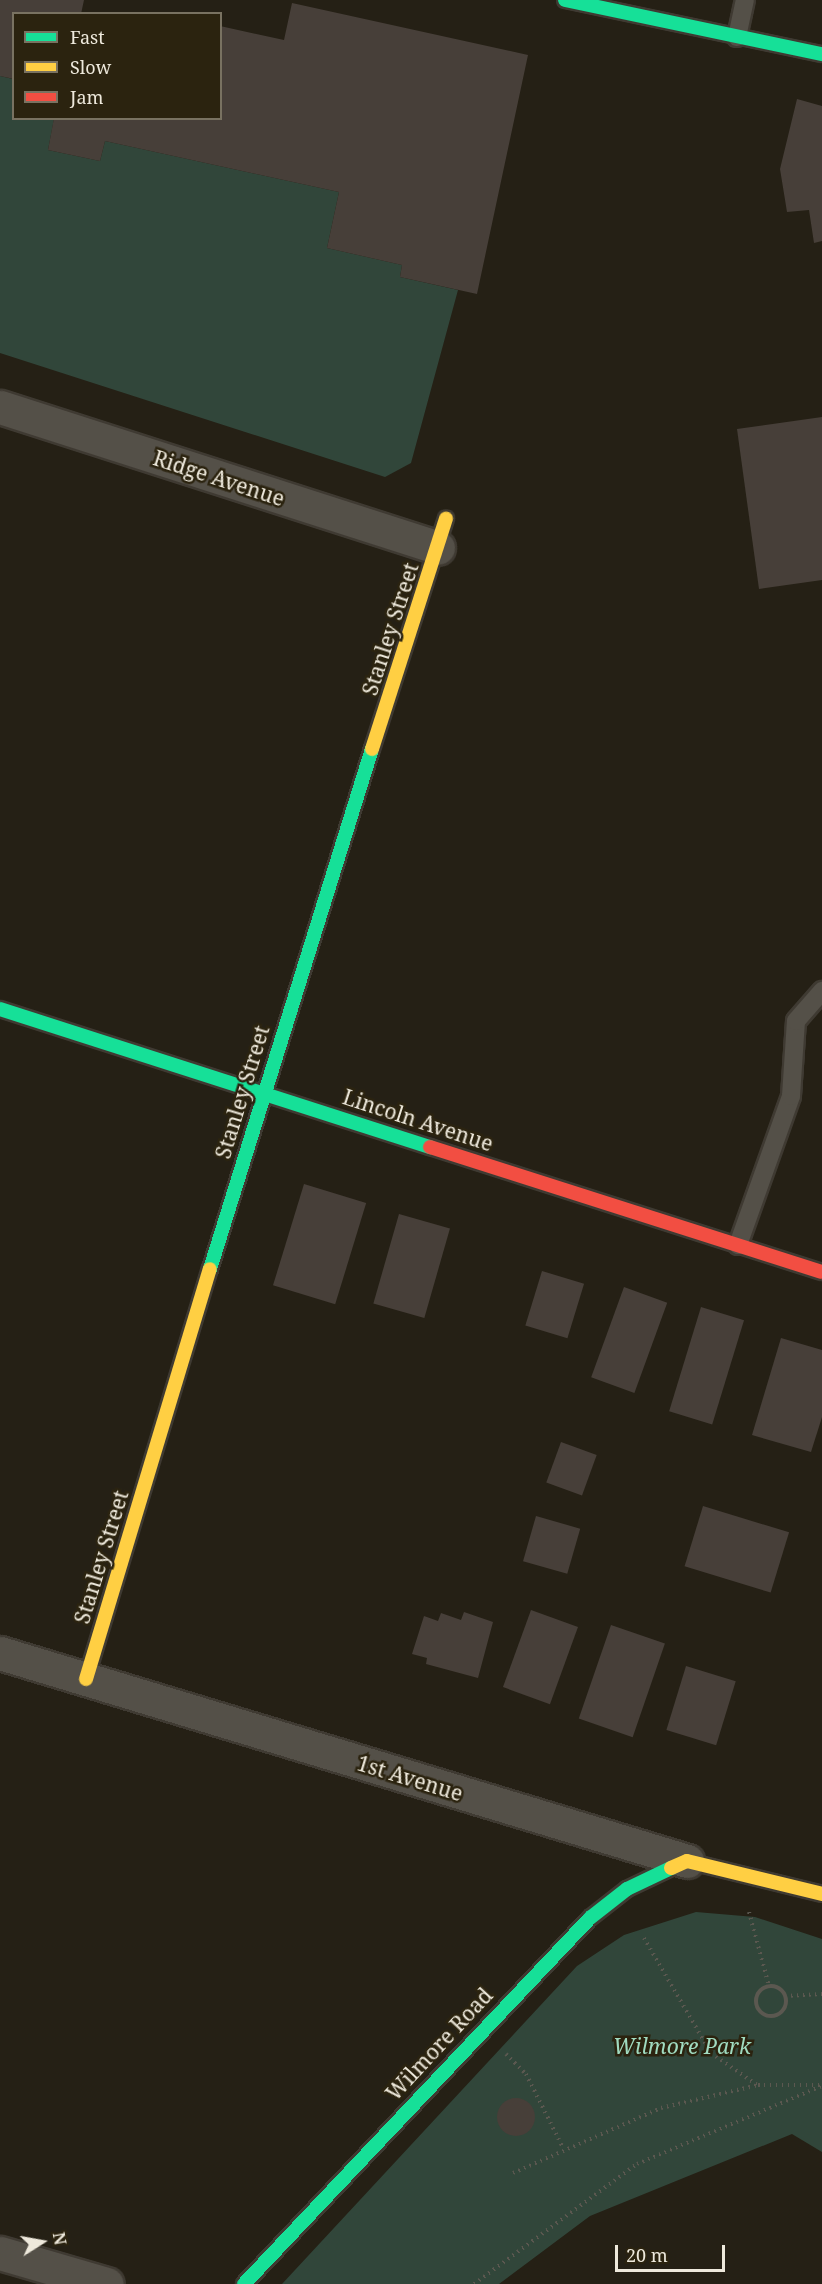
<!DOCTYPE html>
<style>
body{margin:0}
#map{position:relative;width:822px;height:2284px;overflow:hidden;background:#252015;font-family:"Noto Serif",serif}
div>[style]{position:absolute}
.green>*{inset:0;background:#31463a}
.building>*{inset:0;background:#473f39;transform-origin:0 0}
.round{border-radius:50%}
.path>*{height:4px;margin-top:-2px;transform-origin:0;background:repeating-linear-gradient(90deg,#5b5850 0 1.5px,transparent 0 6px)}
.path>.ring{margin:-2px;padding:0;box-sizing:content-box;background:none;border:4px solid #5b5850;border-radius:50%}
.roads{filter:drop-shadow(2px 0 #3f3a32) drop-shadow(-2px 0 #3f3a32) drop-shadow(0 2px #3f3a32) drop-shadow(0 -2px #3f3a32)}
.lane>*{height:18px;margin:-9px;padding:0 9px;transform-origin:9px;border-radius:9px;background:#545048}
.street>*{height:33px;margin:-16.5px;padding:0 16.5px;transform-origin:16.5px;border-radius:16.5px;background:#545048}
.fast>*{height:14px;margin:-7px;padding:0 7px;transform-origin:7px;border-radius:7px;background:#16e098}
.slow>*{height:14px;margin:-7px;padding:0 7px;transform-origin:7px;border-radius:7px;background:#ffcf43}
.jam>*{height:14px;margin:-7px;padding:0 7px;transform-origin:7px;border-radius:7px;background:#f24e42}
span{translate:-50% -50%;white-space:nowrap;text-align:center;line-height:1.15;-webkit-text-stroke:5px #2b230f;paint-order:stroke}
.street-label{font-size:21px;color:#eee9dc}
.park-label{font-size:21px;color:#a0dbc0;font-style:italic}
.legend{position:absolute;left:12px;top:12px;width:210px;height:108px;box-sizing:border-box;background:#2b230f;border:2px solid #797261;margin:0;padding:8px 10px;list-style:none;font-size:18px;color:#eee9dc}
.legend li{display:flex;align-items:center;gap:12px;height:30px}
.legend b{width:30px;border:2px solid #797261}
.north{position:absolute;left:12px;top:2212px;width:60px;height:60px;-webkit-text-stroke:4px #2b230f;paint-order:stroke;rotate:79deg;font-size:16px;font-weight:700;line-height:24px;text-align:center;color:#eee9dc}
.north::after{content:'';display:block;margin:auto;width:21px;height:27px;background:#eee9dc;clip-path:polygon(50% 0,100% 100%,50% 72%,0 100%)}
.scale{position:absolute;left:615px;top:2245px;width:110px;height:27px;box-sizing:border-box;border:3px solid #eee9dc;border-top:0;padding-left:8px;font-size:18px;line-height:21px;white-space:nowrap;color:#eee9dc;-webkit-text-stroke:4px #2b230f;paint-order:stroke}
</style>
<div id="map">
<div class="green">
<i style="clip-path:polygon(0 76px,13px 79px,14px 118px,54px 119px,48px 150px,100px 161px,105px 141px,339px 192px,327px 248px,402px 265px,400px 277px,458px 290px,411px 463px,385px 477px,0 353px)"></i>
<i style="clip-path:polygon(696px 1912px,755px 1917px,822px 1939px,822px 2152px,792px 2134px,590px 2216px,499px 2284px,282px 2284px,577px 1966px,624px 1935px)"></i>
</div>
<div class="building">
<i style="clip-path:polygon(0 0,84px 0,81px 14px,14px 14px,14px 79px,0 76px)"></i>
<i style="clip-path:polygon(292px 3px,528px 55px,477px 294px,400px 277px,402px 265px,327px 248px,339px 192px,105px 141px,100px 161px,48px 150px,54px 118px,220px 118px,220px 26px,284px 40px)"></i>
<i style="clip-path:polygon(797px 99px,822px 106px,822px 241px,814px 243px,809px 210px,787px 212px,780px 169px)"></i>
<i style="clip-path:polygon(822px 417px,822px 580px,759px 589px,737px 429px)"></i>
<i style="left:304px;top:1184px;width:65px;height:106px;rotate:17deg"></i>
<i style="left:399px;top:1214px;width:53px;height:93px;rotate:16deg"></i>
<i style="left:542px;top:1271px;width:44px;height:57px;rotate:17deg"></i>
<i style="left:624px;top:1287px;width:46px;height:96px;rotate:20deg"></i>
<i style="left:701px;top:1307px;width:45px;height:109px;rotate:17deg"></i>
<i style="clip-path:polygon(781px 1338px,822px 1350px,822px 1417px,811px 1452px,752px 1435px)"></i>
<i style="left:561px;top:1442px;width:38px;height:43px;rotate:20deg"></i>
<i style="left:703px;top:1506px;width:90px;height:63px;rotate:17deg"></i>
<i style="left:536px;top:1516px;width:46px;height:47px;rotate:16deg"></i>
<i style="left:531px;top:1610px;width:50px;height:82px;rotate:20deg"></i>
<i style="clip-path:polygon(464px 1612px,493px 1622px,478px 1678px,426px 1664px,427px 1658px,412px 1654px,424px 1616px,438px 1621px,441px 1613px,461px 1620px)"></i>
<i style="left:611px;top:1625px;width:57px;height:99px;rotate:19deg"></i>
<i style="left:686px;top:1666px;width:52px;height:67px;rotate:17deg"></i>
<i class="round" style="left:497px;top:2098px;width:38px;height:38px"></i>
</div>
<div class="path">
<i style="left:749px;top:1912px;width:77px;rotate:74.9deg"></i>
<i style="left:644px;top:1938px;width:133px;rotate:59.8deg"></i>
<i style="left:711px;top:2053px;width:56px;rotate:34.8deg"></i>
<i class="ring" style="left:756px;top:1986px;width:26px;height:26px"></i>
<i style="left:785px;top:1996px;width:37px;rotate:-3deg"></i>
<i style="left:506px;top:2054px;width:28px;rotate:45deg"></i>
<i style="left:526px;top:2074px;width:83px;rotate:63.4deg"></i>
<i style="left:513px;top:2173px;width:162px;rotate:-23.7deg"></i>
<i style="left:661px;top:2108px;width:100px;rotate:-13.3deg"></i>
<i style="left:758px;top:2085px;width:63px"></i>
<i style="left:474px;top:2284px;width:202px;rotate:-36.4deg"></i>
<i style="left:637px;top:2164px;width:201px;rotate:-22.9deg"></i>
</div>
<div class="roads">
<div class="lane">
<i style="left:737px;top:37px;width:38px;rotate:-78deg"></i>
<i style="left:738px;top:1245px;width:158px;rotate:-70.4deg"></i>
<i style="left:791px;top:1096px;width:75px;rotate:-86.2deg"></i>
<i style="left:796px;top:1021px;width:40px;rotate:-49deg"></i>
</div>
<div class="street">
<i style="left:0;top:407px;width:460px;rotate:17.8deg"></i>
<i style="left:0;top:1653px;width:718px;rotate:16.84deg"></i>
<i style="left:0;top:2253px;width:111px;rotate:16.2deg"></i>
</div>
<div class="fast">
<i style="left:565px;top:0;width:263px;rotate:11.9deg"></i>
<i style="left:0;top:1009px;width:452px;rotate:17.8deg"></i>
<i style="left:210px;top:1269px;width:545px;rotate:-72.7deg"></i>
<i style="left:244px;top:2284px;width:504px;rotate:-46.61deg"></i>
<i style="left:590px;top:1918px;width:47px;rotate:-38.1deg"></i>
<i style="left:627px;top:1889px;width:49px;rotate:-25.5deg"></i>
</div>
<div class="slow">
<i style="left:372px;top:749px;width:242px;rotate:-72.2deg"></i>
<i style="left:86px;top:1679px;width:428px;rotate:-73.2deg"></i>
<i style="left:671px;top:1868px;width:17px;rotate:-24deg"></i>
<i style="left:687px;top:1861px;width:139px;rotate:13.7deg"></i>
</div>
<div class="jam">
<i style="left:430px;top:1147px;width:411px;rotate:17.7deg"></i>
</div>
</div>
<div class="street-label">
<span style="left:219px;top:478px;rotate:18deg">Ridge Avenue</span>
<span style="left:390px;top:629px;rotate:-72deg">Stanley Street</span>
<span style="left:242px;top:1092px;rotate:-73deg">Stanley Street</span>
<span style="left:418px;top:1120px;rotate:18deg">Lincoln Avenue</span>
<span style="left:101px;top:1557px;rotate:-73deg">Stanley Street</span>
<span style="left:410px;top:1778px;rotate:17deg">1st Avenue</span>
<span style="left:439px;top:2044px;rotate:-47deg">Wilmore Road</span>
</div>
<div class="park-label">
<span style="left:682px;top:2046px">Wilmore Park</span>
</div>
<ul class="legend">
<li><b style="height:8px;background:#16e098"></b>Fast</li>
<li><b style="height:8px;background:#ffcf43"></b>Slow</li>
<li><b style="height:8px;background:#f24e42"></b>Jam</li>
</ul>
<div class="north">N</div>
<div class="scale">20 m</div>
</div>
